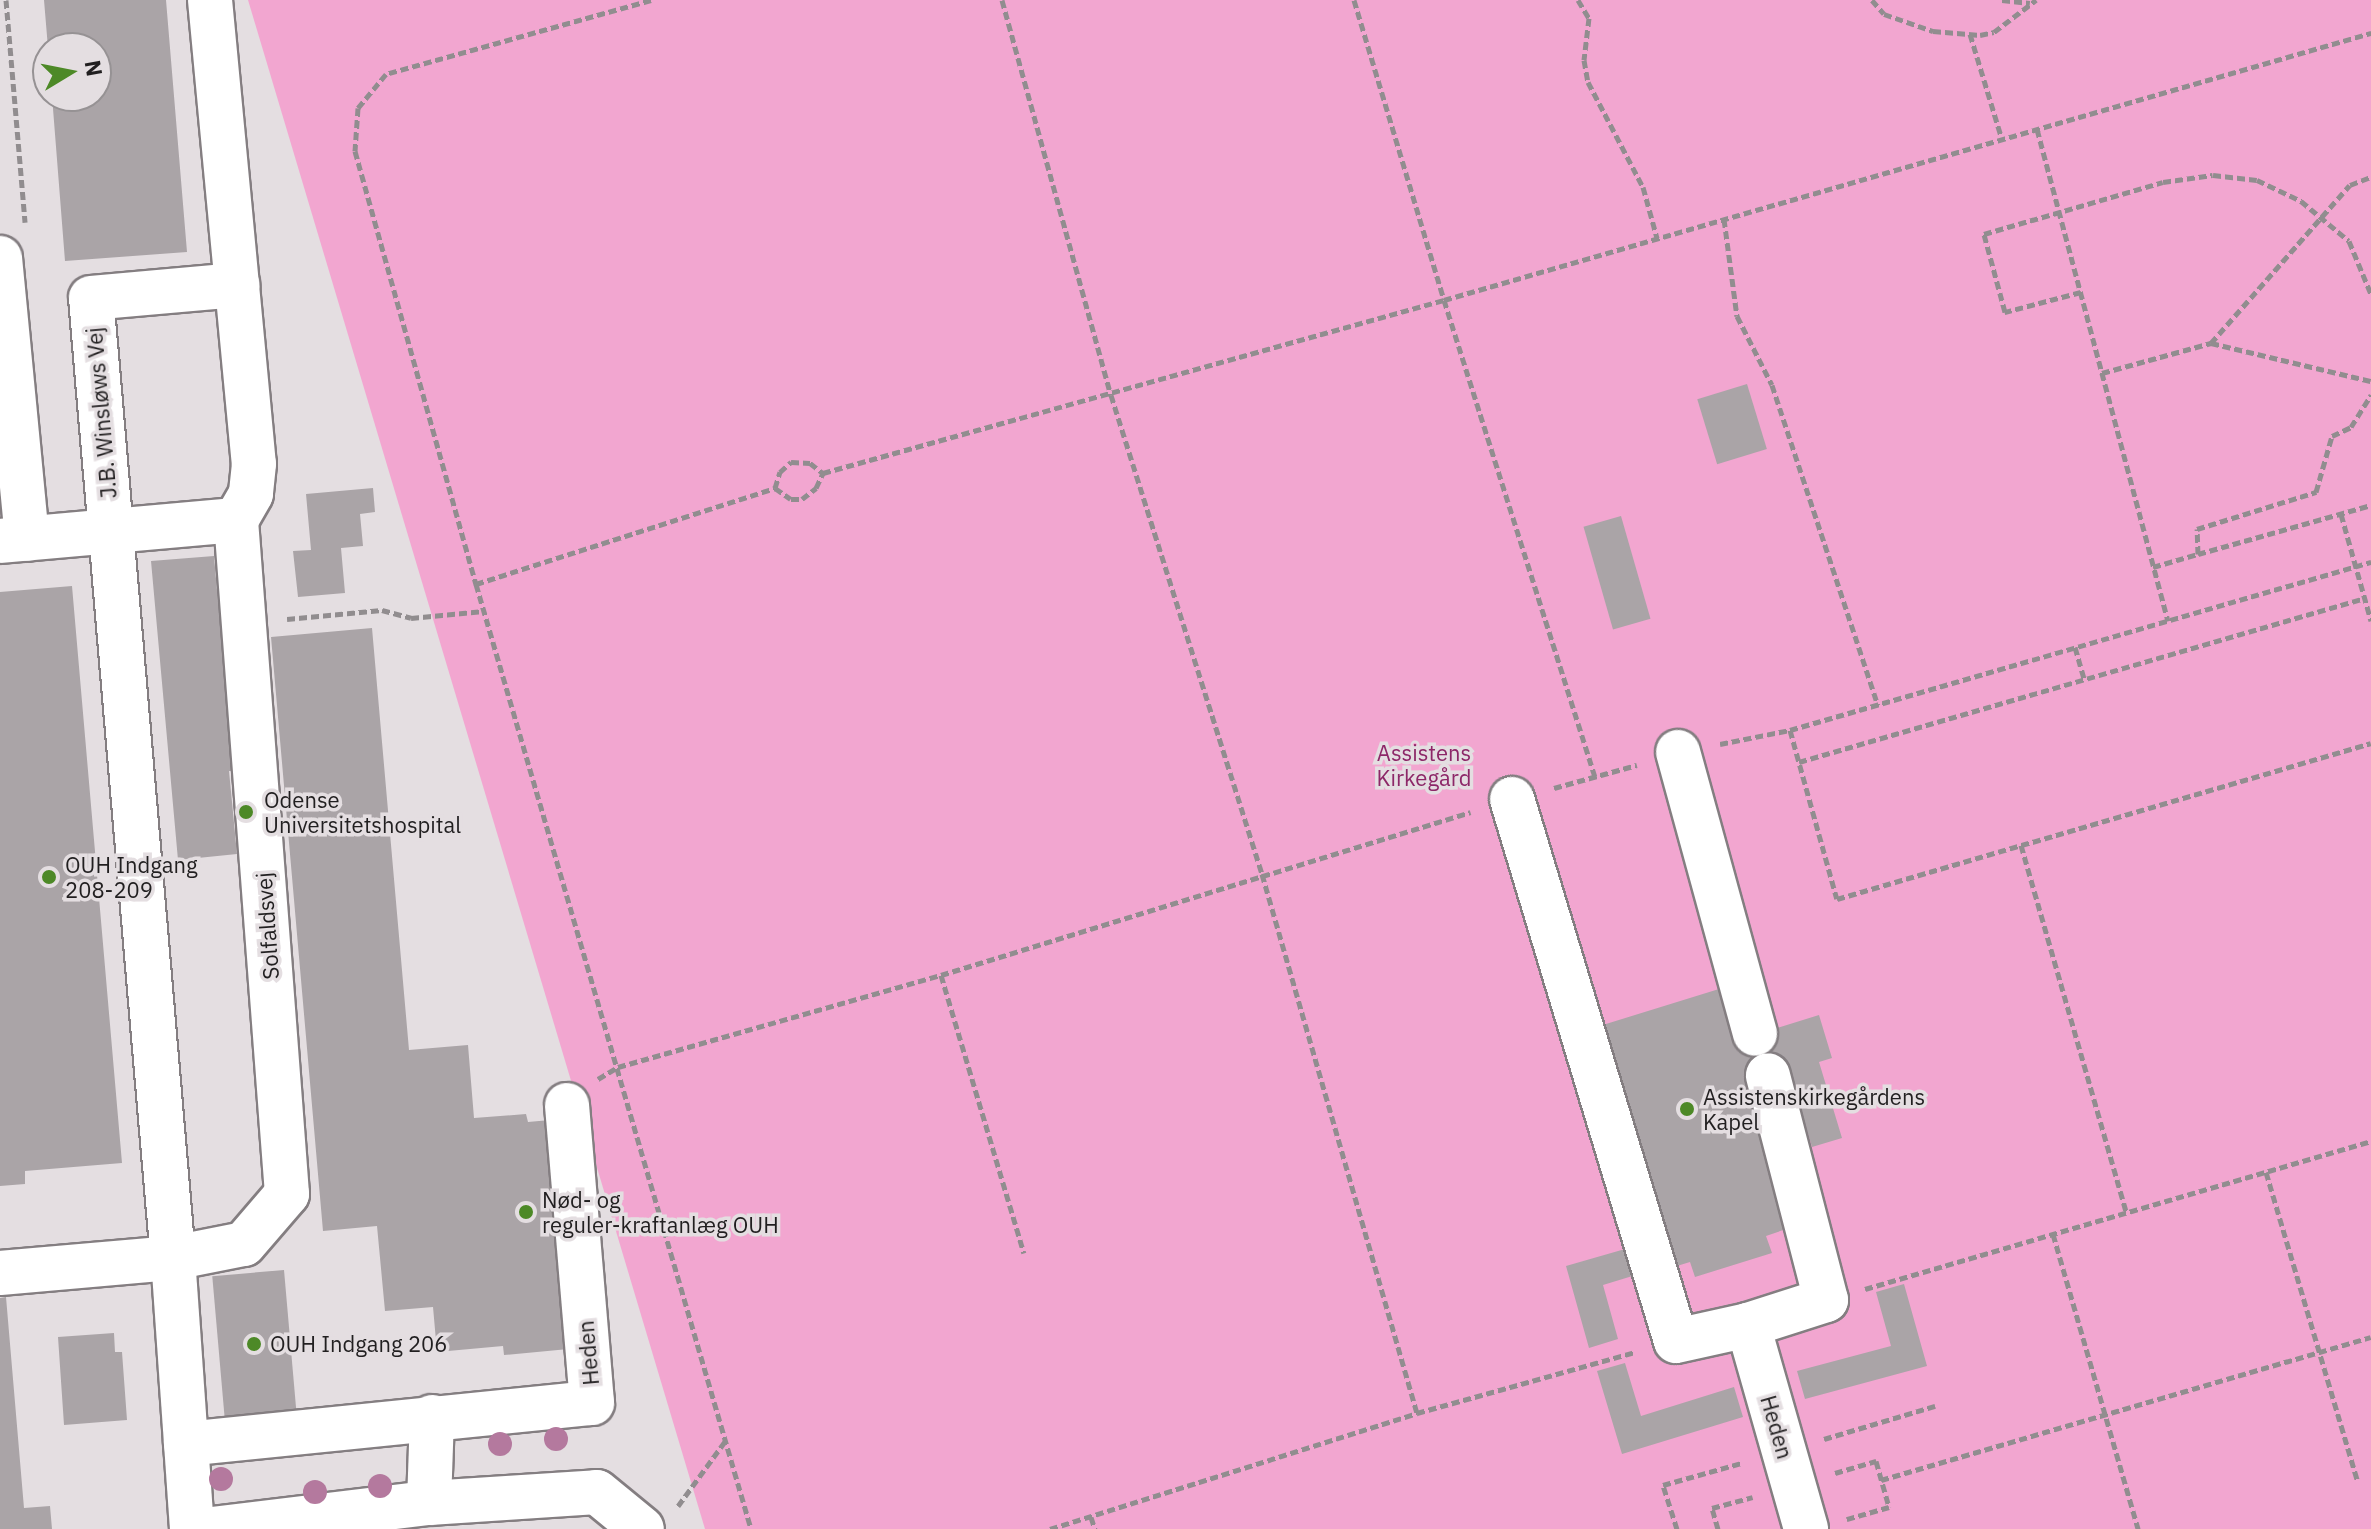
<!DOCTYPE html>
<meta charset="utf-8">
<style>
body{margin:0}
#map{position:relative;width:2371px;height:1529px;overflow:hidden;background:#e4dee1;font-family:"IBM Plex Sans",sans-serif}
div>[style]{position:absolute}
.green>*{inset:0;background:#f2a6d0}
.building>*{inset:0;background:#aaa4a7;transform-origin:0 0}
.path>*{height:5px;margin-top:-2.5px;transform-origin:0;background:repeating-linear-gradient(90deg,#918d8f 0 8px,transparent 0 12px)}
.roads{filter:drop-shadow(2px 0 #847e81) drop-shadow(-2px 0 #847e81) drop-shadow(0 2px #847e81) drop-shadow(0 -2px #847e81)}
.minor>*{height:44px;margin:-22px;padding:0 22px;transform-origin:22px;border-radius:22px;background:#fff}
.trees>*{width:24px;height:24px;margin:-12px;border-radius:50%;background:#b4799e}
.dots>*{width:22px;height:22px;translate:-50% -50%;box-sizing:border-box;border:4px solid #e4dee1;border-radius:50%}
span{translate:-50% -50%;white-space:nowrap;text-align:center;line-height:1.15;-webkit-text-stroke:7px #e4dee1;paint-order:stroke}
.street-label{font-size:22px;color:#211f20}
.park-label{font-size:22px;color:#8d2768}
.poi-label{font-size:22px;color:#211f20}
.left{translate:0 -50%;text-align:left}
.north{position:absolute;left:32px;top:32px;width:80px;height:80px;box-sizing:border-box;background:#e4dee1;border:2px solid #969294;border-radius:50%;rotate:80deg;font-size:22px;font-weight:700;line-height:32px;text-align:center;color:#211f20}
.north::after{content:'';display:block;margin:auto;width:28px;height:36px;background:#4d8927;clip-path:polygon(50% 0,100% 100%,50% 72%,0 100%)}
</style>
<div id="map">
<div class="green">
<i style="clip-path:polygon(248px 0,2371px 0,2371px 1529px,705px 1529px)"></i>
</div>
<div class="building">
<i style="clip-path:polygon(44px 0,166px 0,187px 252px,65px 261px,52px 96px,96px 96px,96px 48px,48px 48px)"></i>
<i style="left:1747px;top:384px;width:68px;height:52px;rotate:73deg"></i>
<i style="clip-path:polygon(373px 488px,375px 512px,360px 514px,363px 546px,341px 548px,345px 593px,298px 597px,293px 551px,311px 550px,306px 494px)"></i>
<i style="left:1621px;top:516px;width:107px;height:39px;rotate:74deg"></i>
<i style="clip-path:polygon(214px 556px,233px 771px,229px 771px,237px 854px,178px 860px,151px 561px)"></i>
<i style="clip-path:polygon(72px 586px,122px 1163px,25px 1171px,25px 1184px,0 1186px,0 592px)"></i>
<i style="clip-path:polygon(372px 628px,409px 1050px,468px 1045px,474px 1118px,526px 1114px,528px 1122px,561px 1119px,579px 1348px,504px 1355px,503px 1346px,437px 1352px,433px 1307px,385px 1311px,377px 1226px,323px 1231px,271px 637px)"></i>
<i style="clip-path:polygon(1719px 989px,1735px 1041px,1819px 1015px,1832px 1058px,1819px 1062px,1842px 1138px,1812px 1147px,1788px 1068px,1746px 1081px,1792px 1227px,1766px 1236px,1772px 1253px,1695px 1277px,1690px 1262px,1667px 1269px,1593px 1028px)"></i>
<i style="clip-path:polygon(1632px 1247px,1639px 1274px,1603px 1285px,1618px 1339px,1589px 1348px,1566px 1266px)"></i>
<i style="left:284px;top:1270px;width:141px;height:72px;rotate:85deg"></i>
<i style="clip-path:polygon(1904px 1284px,1927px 1366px,1805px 1399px,1797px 1371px,1891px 1346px,1876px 1292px)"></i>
<i style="clip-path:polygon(6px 1297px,24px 1508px,50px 1506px,52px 1529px,0 1529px,0 1298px)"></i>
<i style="clip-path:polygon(114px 1333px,115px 1352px,122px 1352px,127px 1420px,64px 1425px,58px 1337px)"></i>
<i style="clip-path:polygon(1625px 1363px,1641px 1416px,1734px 1387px,1743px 1417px,1622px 1454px,1597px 1371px)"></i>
</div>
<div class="path">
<i style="left:6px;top:0;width:223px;rotate:85.1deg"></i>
<i style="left:651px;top:0;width:275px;rotate:164.4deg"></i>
<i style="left:386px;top:74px;width:44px;rotate:129.5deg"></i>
<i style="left:358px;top:108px;width:43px;rotate:94deg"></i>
<i style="left:355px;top:151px;width:450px;rotate:74.4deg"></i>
<i style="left:476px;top:584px;width:984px;rotate:73.77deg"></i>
<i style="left:1002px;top:0;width:410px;rotate:74.6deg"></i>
<i style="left:1111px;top:395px;width:502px;rotate:72.5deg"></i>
<i style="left:1262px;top:874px;width:561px;rotate:73.96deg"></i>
<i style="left:1417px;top:1413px;width:227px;rotate:-15.6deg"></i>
<i style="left:1354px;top:0;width:313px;rotate:73.3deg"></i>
<i style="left:1444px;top:300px;width:500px;rotate:72.43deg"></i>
<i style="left:1578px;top:0;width:21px;rotate:59deg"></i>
<i style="left:1589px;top:18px;width:42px;rotate:96.8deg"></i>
<i style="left:1584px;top:60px;width:22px;rotate:80deg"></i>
<i style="left:1588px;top:82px;width:119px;rotate:62.4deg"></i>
<i style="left:1643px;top:187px;width:53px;rotate:74.6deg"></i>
<i style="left:1872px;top:0;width:18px;rotate:49deg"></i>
<i style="left:1884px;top:14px;width:52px;rotate:19.1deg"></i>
<i style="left:1933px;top:31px;width:47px;rotate:4.9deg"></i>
<i style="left:1980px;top:35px;width:14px;rotate:-12deg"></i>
<i style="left:1994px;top:32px;width:53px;rotate:-37.3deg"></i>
<i style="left:2002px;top:0;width:28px;rotate:6deg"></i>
<i style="left:1970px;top:34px;width:110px;rotate:73.1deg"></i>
<i style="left:2037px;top:129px;width:509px;rotate:75.09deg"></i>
<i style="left:1724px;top:219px;width:98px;rotate:82.4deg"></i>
<i style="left:1737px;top:316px;width:77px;rotate:63.1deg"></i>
<i style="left:1772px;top:385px;width:337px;rotate:71.7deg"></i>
<i style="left:2081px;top:292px;width:79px;rotate:165.3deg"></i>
<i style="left:2005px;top:312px;width:81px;rotate:-105.1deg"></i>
<i style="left:1984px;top:234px;width:186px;rotate:-16.2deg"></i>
<i style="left:2163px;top:182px;width:50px;rotate:-8deg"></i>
<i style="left:2213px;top:175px;width:44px;rotate:6.5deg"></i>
<i style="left:2257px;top:180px;width:49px;rotate:25.5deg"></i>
<i style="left:2301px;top:201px;width:62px;rotate:39.8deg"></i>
<i style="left:2349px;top:241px;width:57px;rotate:67.5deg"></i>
<i style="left:2211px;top:343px;width:210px;rotate:-48.7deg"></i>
<i style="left:2350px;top:185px;width:22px;rotate:-21deg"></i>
<i style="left:2102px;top:373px;width:113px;rotate:-15.4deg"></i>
<i style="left:2211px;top:343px;width:164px;rotate:13.4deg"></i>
<i style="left:775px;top:488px;width:17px;rotate:-73deg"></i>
<i style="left:780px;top:472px;width:15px;rotate:-42deg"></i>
<i style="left:791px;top:462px;width:19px;rotate:3deg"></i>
<i style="left:810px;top:463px;width:16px;rotate:38deg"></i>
<i style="left:2341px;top:514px;width:111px;rotate:74.3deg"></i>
<i style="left:2198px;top:554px;width:180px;rotate:-15.8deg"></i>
<i style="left:2153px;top:567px;width:47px;rotate:-16.1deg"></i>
<i style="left:2198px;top:554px;width:25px;rotate:-92deg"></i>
<i style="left:2197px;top:529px;width:125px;rotate:-17.3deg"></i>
<i style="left:2316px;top:492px;width:58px;rotate:-74.1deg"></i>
<i style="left:2332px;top:436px;width:21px;rotate:-25deg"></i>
<i style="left:2351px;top:427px;width:38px;rotate:-58deg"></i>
<i style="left:476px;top:584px;width:314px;rotate:-17.8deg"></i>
<i style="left:775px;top:488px;width:19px;rotate:35deg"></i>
<i style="left:791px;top:499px;width:11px"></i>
<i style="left:802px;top:499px;width:18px;rotate:-38deg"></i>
<i style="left:816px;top:488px;width:17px;rotate:-65deg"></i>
<i style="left:823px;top:473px;width:645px;rotate:-15.57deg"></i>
<i style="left:1444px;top:300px;width:965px;rotate:-16.07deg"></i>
<i style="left:287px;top:619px;width:95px;rotate:-5.4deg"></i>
<i style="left:382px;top:610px;width:30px;rotate:15deg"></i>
<i style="left:411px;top:618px;width:73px;rotate:-5.5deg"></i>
<i style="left:2075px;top:647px;width:33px;rotate:74deg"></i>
<i style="left:1790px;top:730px;width:175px;rotate:74.5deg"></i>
<i style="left:1837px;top:899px;width:556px;rotate:-16.28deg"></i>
<i style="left:1720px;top:744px;width:71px;rotate:-11.3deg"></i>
<i style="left:1790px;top:730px;width:605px;rotate:-16.13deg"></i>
<i style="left:1799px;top:762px;width:589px;rotate:-16.16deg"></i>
<i style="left:1554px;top:788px;width:86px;rotate:-15.5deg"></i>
<i style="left:2021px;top:845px;width:382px;rotate:74deg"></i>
<i style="left:941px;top:975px;width:290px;rotate:73.4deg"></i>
<i style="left:598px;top:1079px;width:23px;rotate:-31deg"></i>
<i style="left:618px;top:1067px;width:336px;rotate:-15.9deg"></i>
<i style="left:941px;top:975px;width:554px;rotate:-17.1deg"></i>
<i style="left:2266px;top:1172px;width:321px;rotate:73.5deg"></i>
<i style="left:2053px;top:1234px;width:307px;rotate:73.9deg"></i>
<i style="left:1865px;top:1289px;width:527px;rotate:-16.3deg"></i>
<i style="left:1824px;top:1439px;width:116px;rotate:-16.6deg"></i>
<i style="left:1835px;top:1473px;width:43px;rotate:-16.3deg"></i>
<i style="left:1876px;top:1461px;width:48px;rotate:74.2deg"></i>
<i style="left:1889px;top:1507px;width:44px;rotate:164.1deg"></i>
<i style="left:1881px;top:1480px;width:510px;rotate:-16.27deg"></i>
<i style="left:678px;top:1506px;width:82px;rotate:-54deg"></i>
<i style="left:1091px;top:1517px;width:13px;rotate:72deg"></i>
<i style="left:1050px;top:1529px;width:385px;rotate:-17.5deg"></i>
<i style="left:1677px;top:1529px;width:46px;rotate:-107.7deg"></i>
<i style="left:1663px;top:1485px;width:82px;rotate:-15.6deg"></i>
<i style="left:1718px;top:1529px;width:22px;rotate:-106deg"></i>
<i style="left:1712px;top:1508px;width:42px;rotate:-15deg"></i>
</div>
<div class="roads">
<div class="minor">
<i style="left:210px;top:0;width:466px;rotate:84.6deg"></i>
<i style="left:254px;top:464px;width:30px;rotate:96deg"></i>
<i style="left:251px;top:494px;width:30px;rotate:120deg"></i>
<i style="left:0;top:258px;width:282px;rotate:84.5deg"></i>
<i style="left:0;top:541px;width:237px;rotate:-5.1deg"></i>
<i style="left:1678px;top:752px;width:292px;rotate:74.7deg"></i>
<i style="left:1512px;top:799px;width:566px;rotate:73.17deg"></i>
<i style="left:1676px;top:1341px;width:74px;rotate:-12.5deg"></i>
<i style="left:1748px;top:1325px;width:82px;rotate:-17.8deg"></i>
<i style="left:1826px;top:1300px;width:232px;rotate:-104.5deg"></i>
<i style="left:0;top:1273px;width:174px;rotate:-5deg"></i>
<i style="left:173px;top:1258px;width:72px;rotate:-11.2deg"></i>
<i style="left:244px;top:1244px;width:66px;rotate:-49.3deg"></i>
<i style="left:287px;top:1194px;width:676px;rotate:-94.33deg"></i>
<i style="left:1748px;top:1325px;width:212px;rotate:74.1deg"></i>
<i style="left:186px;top:1444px;width:408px;rotate:-5.8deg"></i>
<i style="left:592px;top:1403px;width:299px;rotate:-94.8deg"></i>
<i style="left:429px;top:1503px;width:168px;rotate:-3.7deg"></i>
<i style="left:597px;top:1492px;width:58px;rotate:39.4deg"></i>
<i style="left:192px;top:1529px;width:272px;rotate:-94deg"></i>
<i style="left:173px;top:1258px;width:963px;rotate:-94.88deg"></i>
<i style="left:91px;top:298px;width:147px;rotate:-5.1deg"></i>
<i style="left:213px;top:1529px;width:218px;rotate:-6.9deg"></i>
<i style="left:429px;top:1503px;width:86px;rotate:-88deg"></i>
</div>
</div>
<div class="trees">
<i style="left:556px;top:1439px"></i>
<i style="left:500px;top:1444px"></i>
<i style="left:221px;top:1479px"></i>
<i style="left:380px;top:1486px"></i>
<i style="left:315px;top:1492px"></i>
</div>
<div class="dots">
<i style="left:246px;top:812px;background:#4d8927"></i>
<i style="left:49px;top:877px;background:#4d8927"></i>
<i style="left:1687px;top:1109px;background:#4d8927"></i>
<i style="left:526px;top:1212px;background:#4d8927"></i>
<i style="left:254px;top:1344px;background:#4d8927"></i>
</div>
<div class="street-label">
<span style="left:101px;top:413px;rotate:-95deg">J.B. Winsløws Vej</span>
<span style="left:267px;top:926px;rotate:-94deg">Solfaldsvej</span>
<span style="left:588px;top:1353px;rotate:-95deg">Heden</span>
<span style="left:1777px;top:1427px;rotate:74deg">Heden</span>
</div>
<div class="park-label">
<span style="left:1424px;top:765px">Assistens<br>Kirkegård</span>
</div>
<div class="poi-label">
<span class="left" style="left:264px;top:812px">Odense<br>Universitetshospital</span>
<span class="left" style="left:65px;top:877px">OUH Indgang<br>208-209</span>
<span class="left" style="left:1703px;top:1109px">Assistenskirkegårdens<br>Kapel</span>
<span class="left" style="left:542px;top:1212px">Nød- og<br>reguler-kraftanlæg OUH</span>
<span class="left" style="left:270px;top:1344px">OUH Indgang 206</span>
</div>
<div class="north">N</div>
</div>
